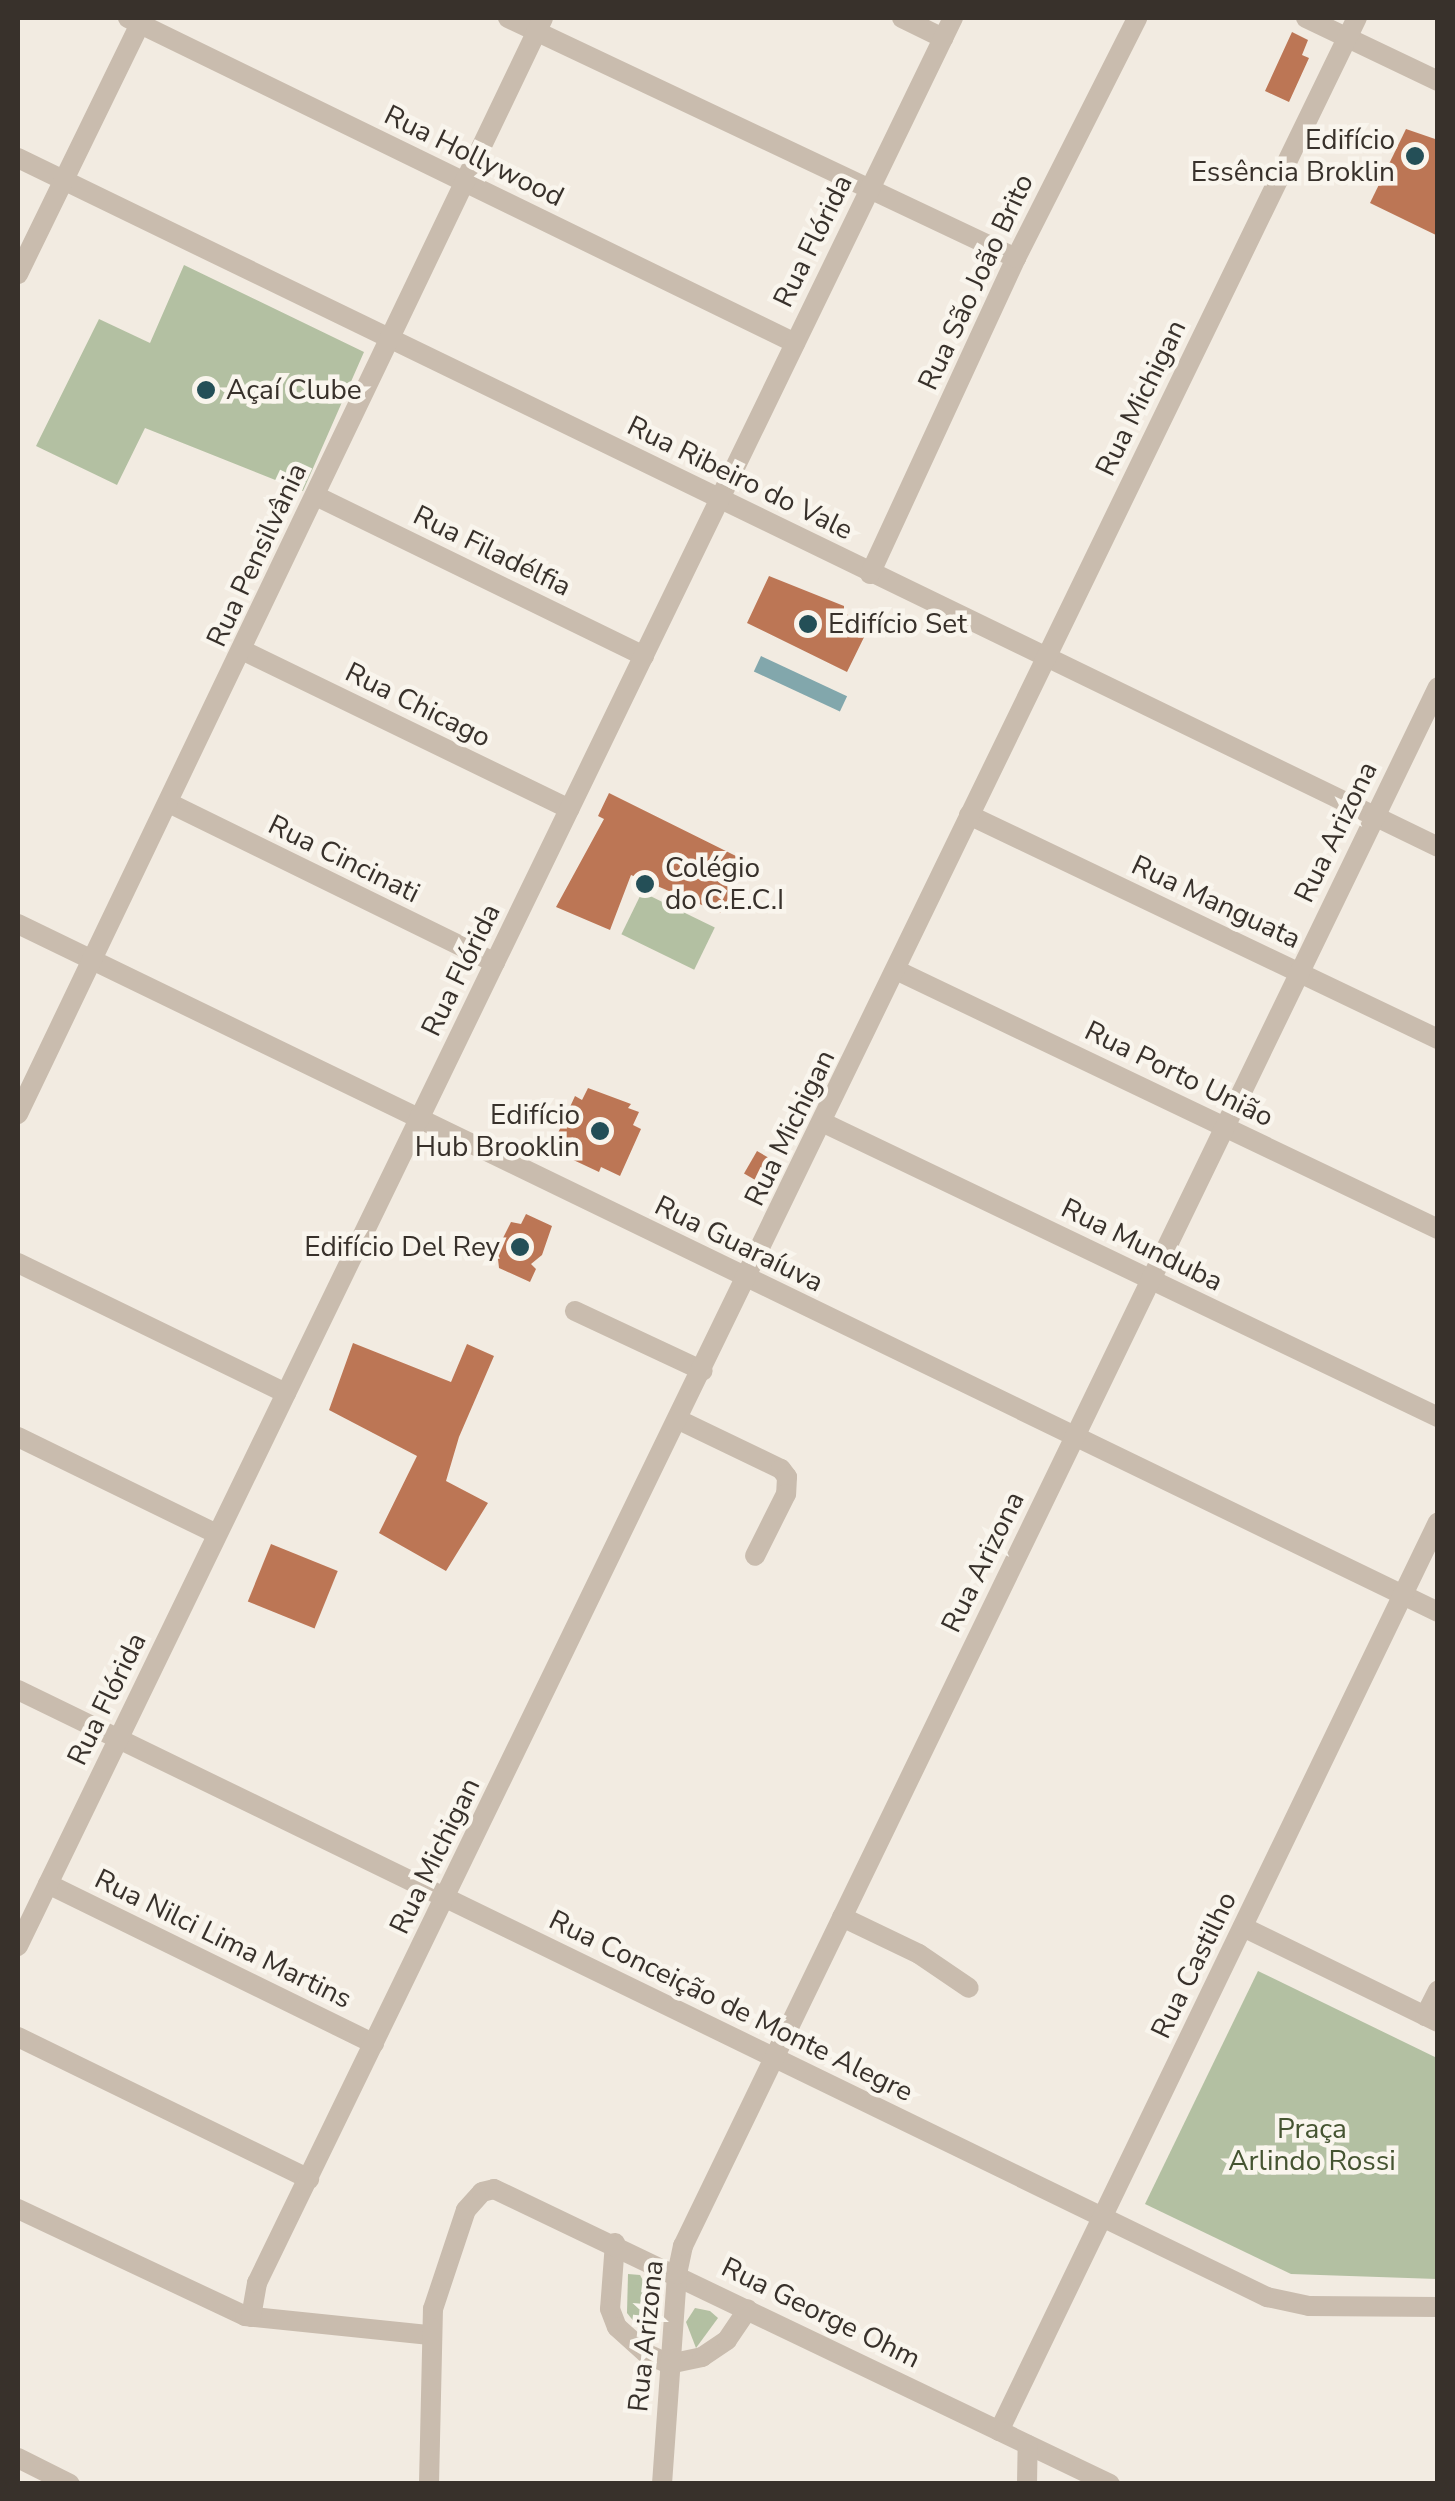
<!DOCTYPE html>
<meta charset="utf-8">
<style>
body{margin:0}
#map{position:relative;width:1455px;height:2501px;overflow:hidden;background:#f2ebe1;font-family:"Nunito Sans",sans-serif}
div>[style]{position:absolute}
.green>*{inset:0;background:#b3c0a2;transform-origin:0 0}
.water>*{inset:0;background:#82a7ac;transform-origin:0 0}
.building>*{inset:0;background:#bc7655;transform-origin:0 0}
.minor>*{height:20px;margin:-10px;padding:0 10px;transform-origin:10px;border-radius:10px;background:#c9bcae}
.dots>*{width:28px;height:28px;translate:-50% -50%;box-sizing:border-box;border:5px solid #f9f5ed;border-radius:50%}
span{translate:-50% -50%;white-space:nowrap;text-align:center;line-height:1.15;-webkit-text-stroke:9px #f9f5ed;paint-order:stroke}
.poi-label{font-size:28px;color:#38312b}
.right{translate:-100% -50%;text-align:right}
.left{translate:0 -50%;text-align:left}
.street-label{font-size:28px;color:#38312b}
.park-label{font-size:28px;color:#455431}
.frame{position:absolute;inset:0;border:20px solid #38312b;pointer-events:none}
</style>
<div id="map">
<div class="green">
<i style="clip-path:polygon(184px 265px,364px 352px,303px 491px,145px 428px,117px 485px,36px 446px,99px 319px,150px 343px)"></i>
<i style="left:642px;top:892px;width:81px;height:47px;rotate:26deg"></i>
<i style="clip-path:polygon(1258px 1971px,1437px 2058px,1437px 2279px,1291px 2274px,1145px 2204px)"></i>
<i style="clip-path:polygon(628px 2274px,640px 2275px,646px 2286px,647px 2338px,627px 2313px)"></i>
<i style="clip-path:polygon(695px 2308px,710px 2311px,718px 2318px,696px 2348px,686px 2322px)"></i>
</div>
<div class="water">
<i style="left:761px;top:656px;width:95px;height:17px;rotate:25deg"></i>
</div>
<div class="building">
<i style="clip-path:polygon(1292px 32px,1308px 40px,1302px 55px,1309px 58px,1289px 102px,1265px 91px)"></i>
<i style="clip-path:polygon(1406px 129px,1438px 140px,1438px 236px,1370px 203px)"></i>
<i style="clip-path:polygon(769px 576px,844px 606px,844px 613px,870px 625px,847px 672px,747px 623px)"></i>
<i style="clip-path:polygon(609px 793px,746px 861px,721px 913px,631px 875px,610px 930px,556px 907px,604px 819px,598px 816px)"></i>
<i style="clip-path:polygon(588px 1088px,631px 1104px,628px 1108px,639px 1112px,633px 1125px,641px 1129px,620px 1176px,601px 1167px,599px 1172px,567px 1157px,569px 1152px,559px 1148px,565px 1136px,558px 1133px,575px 1096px,582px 1100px)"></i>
<i style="left:757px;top:1151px;width:22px;height:26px;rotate:30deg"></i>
<i style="clip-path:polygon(526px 1214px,552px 1226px,542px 1255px,531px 1264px,536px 1269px,530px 1282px,499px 1268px,497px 1250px,511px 1222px,521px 1224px)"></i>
<i style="clip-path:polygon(353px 1343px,451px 1382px,467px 1344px,494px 1356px,459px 1437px,446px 1481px,488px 1503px,446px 1571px,379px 1533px,417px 1456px,329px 1410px)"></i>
<i style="left:271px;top:1544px;width:72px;height:62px;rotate:22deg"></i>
</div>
<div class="minor">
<i style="left:128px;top:18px;width:742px;rotate:25.98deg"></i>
<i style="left:508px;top:18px;width:562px;rotate:25.29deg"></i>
<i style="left:902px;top:18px;width:46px;rotate:26deg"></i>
<i style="left:1306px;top:18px;width:146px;rotate:25.5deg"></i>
<i style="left:18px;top:158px;width:1578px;rotate:25.88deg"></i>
<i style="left:18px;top:274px;width:285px;rotate:-64deg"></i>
<i style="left:316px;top:496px;width:365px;rotate:26deg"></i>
<i style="left:870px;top:574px;width:348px;rotate:-65.2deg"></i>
<i style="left:1016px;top:258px;width:269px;rotate:-63.2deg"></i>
<i style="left:242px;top:650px;width:364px;rotate:25.9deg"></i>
<i style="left:169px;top:803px;width:363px;rotate:26.1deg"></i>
<i style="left:969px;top:815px;width:520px;rotate:25.53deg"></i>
<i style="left:18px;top:924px;width:1578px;rotate:25.85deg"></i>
<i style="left:896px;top:970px;width:601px;rotate:25.54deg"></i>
<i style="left:18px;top:1114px;width:1215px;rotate:-64.4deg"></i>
<i style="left:824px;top:1123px;width:681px;rotate:25.59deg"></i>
<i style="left:18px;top:1263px;width:298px;rotate:25.9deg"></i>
<i style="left:575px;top:1311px;width:141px;rotate:25.1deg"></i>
<i style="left:679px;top:1420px;width:113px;rotate:25.7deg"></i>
<i style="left:781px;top:1469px;width:10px;rotate:53deg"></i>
<i style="left:787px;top:1477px;width:17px;rotate:93deg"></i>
<i style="left:786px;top:1494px;width:69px;rotate:116.6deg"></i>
<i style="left:18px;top:1437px;width:221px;rotate:26deg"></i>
<i style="left:18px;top:1690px;width:1389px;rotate:25.92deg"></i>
<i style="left:1267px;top:2297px;width:43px;rotate:12.1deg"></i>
<i style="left:1309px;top:2306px;width:129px;rotate:0.4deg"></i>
<i style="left:48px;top:1884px;width:363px;rotate:26.1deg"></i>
<i style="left:842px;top:1917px;width:85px;rotate:25.7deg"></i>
<i style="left:919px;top:1954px;width:60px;rotate:34.2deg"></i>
<i style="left:1243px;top:1927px;width:217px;rotate:26deg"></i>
<i style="left:18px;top:1946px;width:2143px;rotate:-64.13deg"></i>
<i style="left:1425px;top:2016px;width:29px;rotate:-63deg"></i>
<i style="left:18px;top:2037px;width:324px;rotate:26deg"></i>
<i style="left:18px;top:2209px;width:251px;rotate:25.2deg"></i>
<i style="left:245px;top:2316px;width:186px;rotate:5.9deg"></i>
<i style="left:615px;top:2243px;width:66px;rotate:94.3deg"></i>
<i style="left:610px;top:2309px;width:19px;rotate:69deg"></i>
<i style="left:617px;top:2327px;width:40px;rotate:42deg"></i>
<i style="left:647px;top:2354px;width:24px;rotate:24deg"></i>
<i style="left:669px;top:2364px;width:34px;rotate:-12deg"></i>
<i style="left:702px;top:2357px;width:30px;rotate:-34deg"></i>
<i style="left:727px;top:2340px;width:37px;rotate:-56deg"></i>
<i style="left:251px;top:2317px;width:35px;rotate:-80deg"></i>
<i style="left:257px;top:2283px;width:2518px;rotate:-64.1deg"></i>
<i style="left:999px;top:2431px;width:1009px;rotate:-64.22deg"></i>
<i style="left:18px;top:2458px;width:58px;rotate:26.6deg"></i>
<i style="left:429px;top:2484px;width:175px;rotate:-88.7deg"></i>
<i style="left:433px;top:2309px;width:104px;rotate:-71.6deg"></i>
<i style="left:466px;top:2210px;width:24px;rotate:-48deg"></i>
<i style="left:482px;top:2192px;width:12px;rotate:-14deg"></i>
<i style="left:494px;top:2189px;width:683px;rotate:25.59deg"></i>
<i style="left:662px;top:2484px;width:211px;rotate:-85.9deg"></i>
<i style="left:677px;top:2274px;width:29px;rotate:-78deg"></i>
<i style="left:683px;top:2246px;width:1732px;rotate:-64.16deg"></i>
<i style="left:1027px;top:2484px;width:39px;rotate:-89deg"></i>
</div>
<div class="dots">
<i style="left:1415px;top:156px;background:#244f57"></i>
<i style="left:206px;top:390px;background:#244f57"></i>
<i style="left:808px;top:624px;background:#244f57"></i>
<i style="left:645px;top:884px;background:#244f57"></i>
<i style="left:600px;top:1131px;background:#244f57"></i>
<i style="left:520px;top:1247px;background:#244f57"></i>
</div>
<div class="poi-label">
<span class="right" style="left:1395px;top:156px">Edifício<br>Essência Broklin</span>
<span class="left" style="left:226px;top:390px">Açaí Clube</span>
<span class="left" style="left:828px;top:624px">Edifício Set</span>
<span class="left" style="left:665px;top:884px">Colégio<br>do C.E.C.I</span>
<span class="right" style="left:580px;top:1131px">Edifício<br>Hub Brooklin</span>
<span class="right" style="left:500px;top:1247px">Edifício Del Rey</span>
</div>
<div class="street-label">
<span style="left:474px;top:156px;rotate:26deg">Rua Hollywood</span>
<span style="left:813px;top:241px;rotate:-64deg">Rua Flórida</span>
<span style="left:976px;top:282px;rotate:-65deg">Rua São João Brito</span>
<span style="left:1141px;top:398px;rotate:-64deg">Rua Michigan</span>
<span style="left:740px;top:478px;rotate:26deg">Rua Ribeiro do Vale</span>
<span style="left:492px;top:551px;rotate:26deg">Rua Filadélfia</span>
<span style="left:257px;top:555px;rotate:-65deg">Rua Pensilvânia</span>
<span style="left:418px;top:705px;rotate:26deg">Rua Chicago</span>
<span style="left:1336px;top:832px;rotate:-64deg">Rua Arizona</span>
<span style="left:344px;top:859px;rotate:26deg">Rua Cincinati</span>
<span style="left:1216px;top:902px;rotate:25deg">Rua Manguata</span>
<span style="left:461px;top:970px;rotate:-64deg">Rua Flórida</span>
<span style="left:1179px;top:1074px;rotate:26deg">Rua Porto União</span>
<span style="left:790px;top:1128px;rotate:-64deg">Rua Michigan</span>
<span style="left:739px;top:1244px;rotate:26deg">Rua Guaraíuva</span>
<span style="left:1142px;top:1245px;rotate:26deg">Rua Munduba</span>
<span style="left:983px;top:1562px;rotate:-64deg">Rua Arizona</span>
<span style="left:107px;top:1699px;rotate:-64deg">Rua Flórida</span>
<span style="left:435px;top:1856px;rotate:-64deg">Rua Michigan</span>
<span style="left:223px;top:1939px;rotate:26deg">Rua Nilci Lima Martins</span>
<span style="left:1194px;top:1965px;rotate:-64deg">Rua Castilho</span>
<span style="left:731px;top:2006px;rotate:26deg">Rua Conceição de Monte Alegre</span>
<span style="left:821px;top:2313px;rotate:26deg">Rua George Ohm</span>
<span style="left:646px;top:2336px;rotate:-84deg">Rua Arizona</span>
</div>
<div class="park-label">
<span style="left:1312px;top:2145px">Praça<br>Arlindo Rossi</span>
</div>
<div class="frame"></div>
</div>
